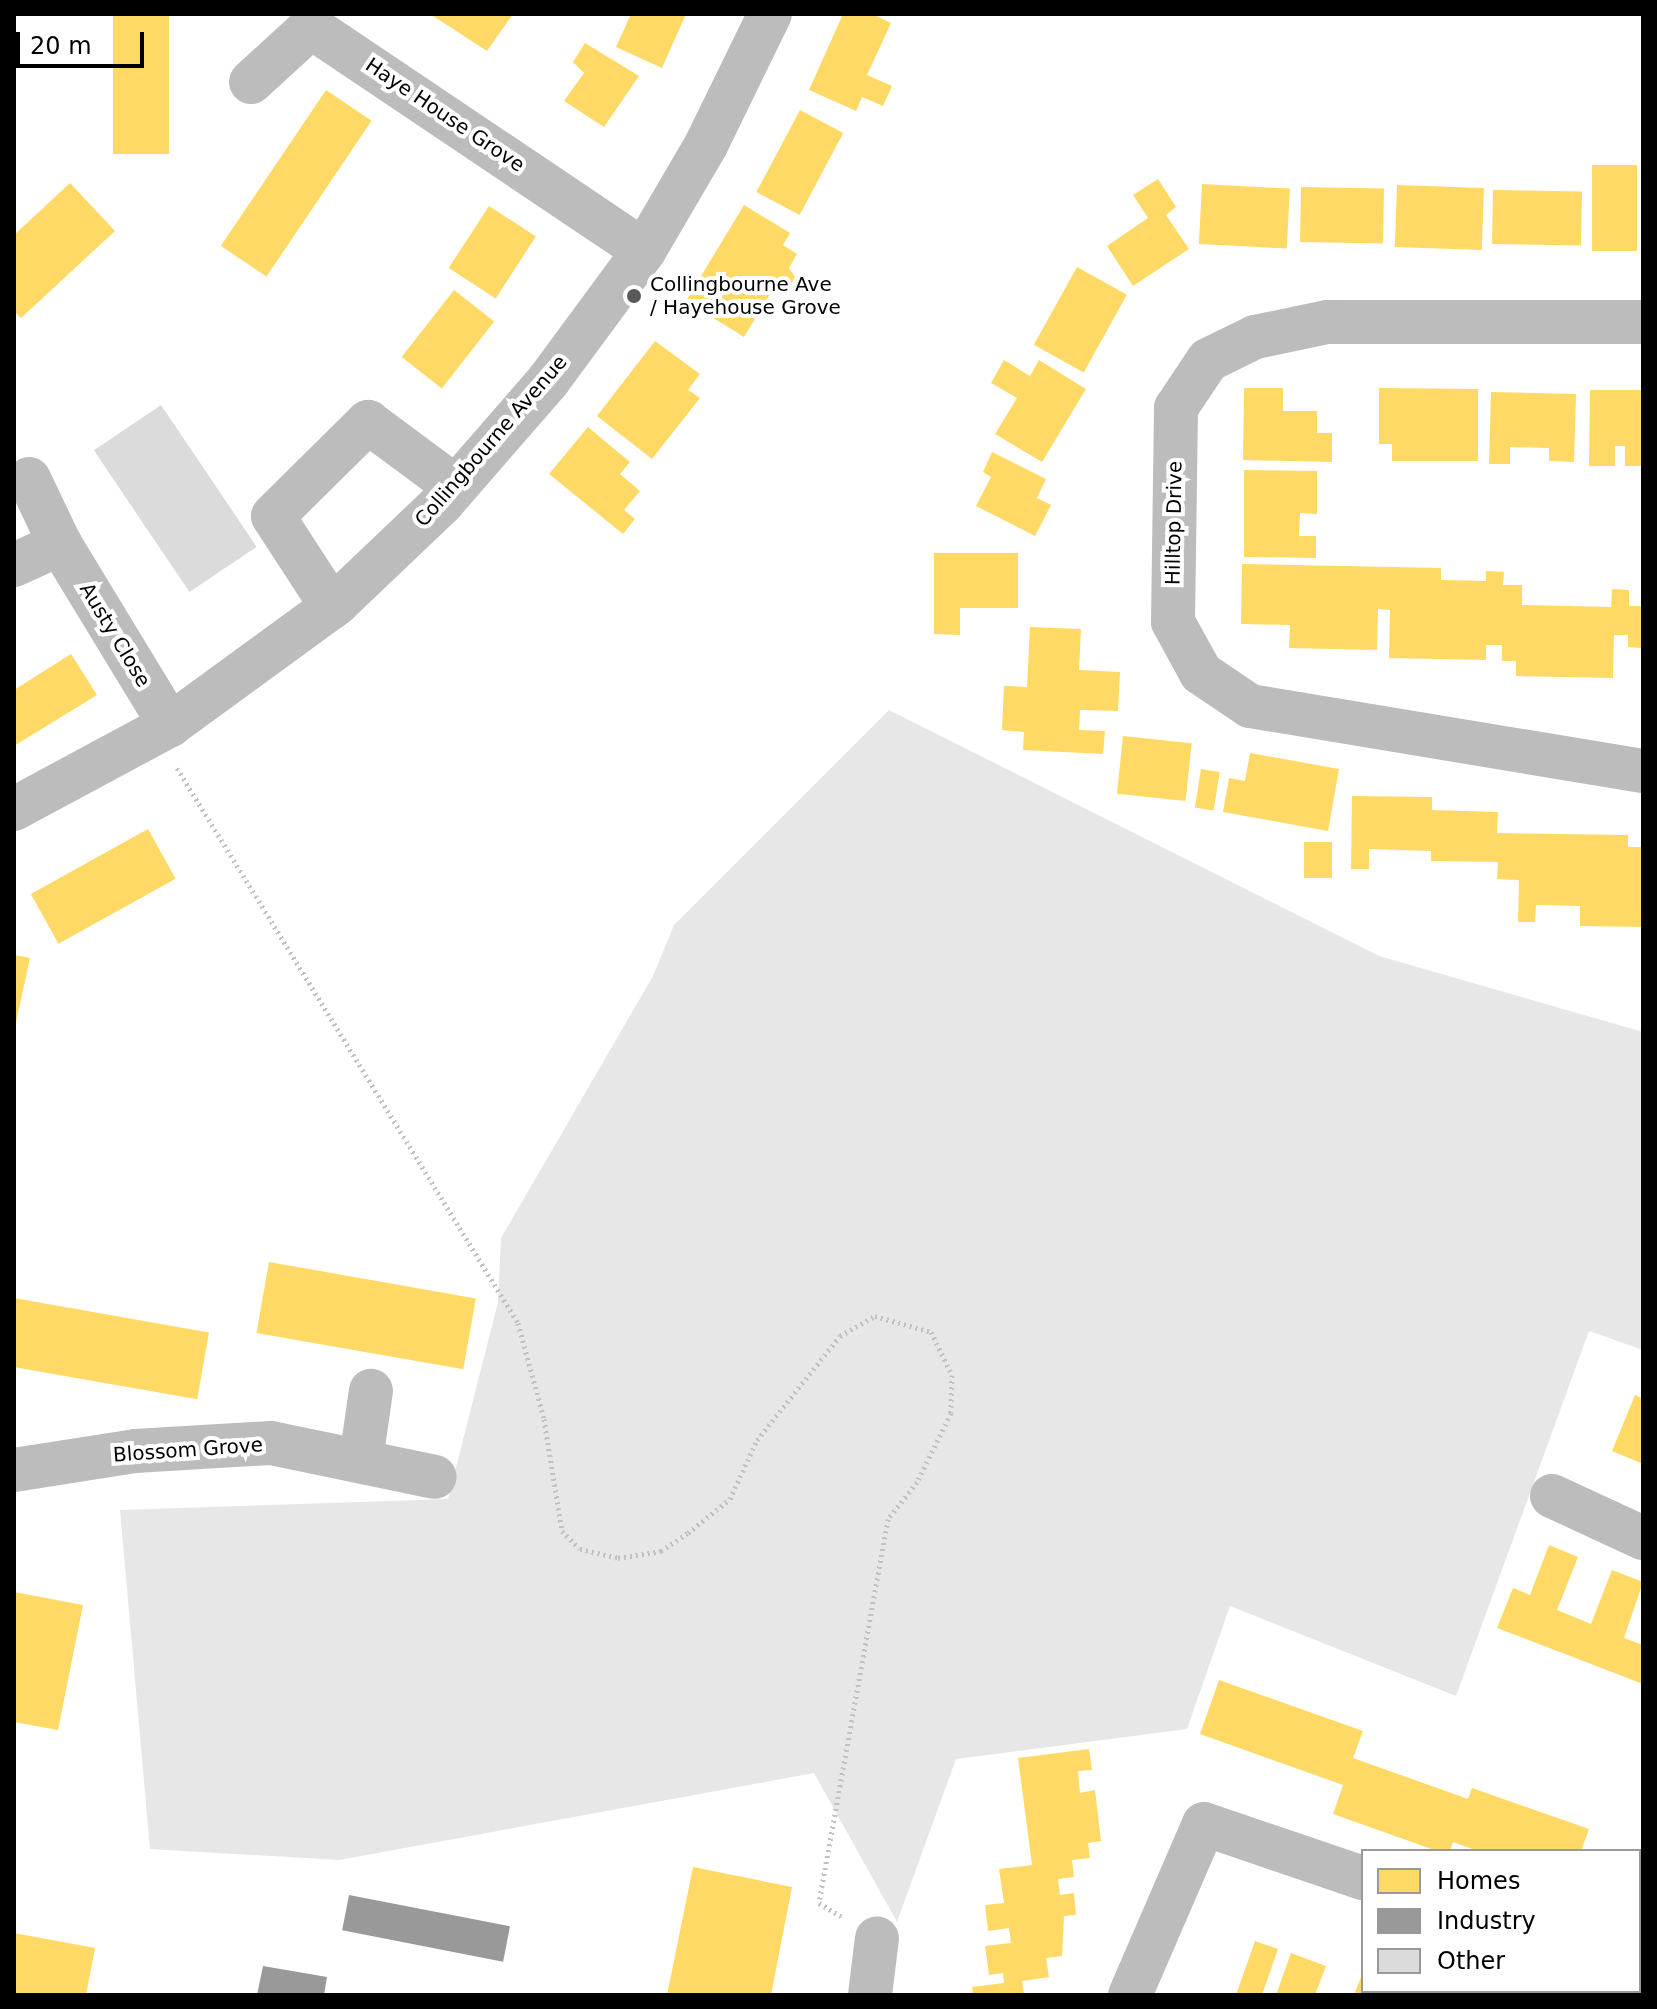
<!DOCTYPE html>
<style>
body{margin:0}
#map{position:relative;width:1657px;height:2009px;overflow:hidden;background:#fff;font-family:"DejaVu Sans",sans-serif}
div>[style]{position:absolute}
.green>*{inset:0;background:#e7e7e7}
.homes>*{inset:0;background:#ffd966;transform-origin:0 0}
.industry>*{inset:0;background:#999;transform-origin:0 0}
.building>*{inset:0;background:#dbdbdb;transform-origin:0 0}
.path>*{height:5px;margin-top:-2.5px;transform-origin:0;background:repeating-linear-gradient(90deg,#c2c2c2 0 2px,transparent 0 6px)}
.minor>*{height:44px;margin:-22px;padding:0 22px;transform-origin:22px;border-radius:22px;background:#bcbcbc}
.dots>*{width:22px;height:22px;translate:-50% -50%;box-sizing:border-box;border:4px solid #fff;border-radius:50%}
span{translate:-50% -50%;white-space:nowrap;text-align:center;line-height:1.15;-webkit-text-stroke:8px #fff;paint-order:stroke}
.street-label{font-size:20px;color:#000}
.poi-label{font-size:20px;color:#000}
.left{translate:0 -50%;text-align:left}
.frame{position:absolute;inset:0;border:16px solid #000;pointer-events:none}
.legend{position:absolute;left:1361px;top:1849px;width:280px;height:144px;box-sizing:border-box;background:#fff;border:2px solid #999;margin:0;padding:10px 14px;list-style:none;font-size:24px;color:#000}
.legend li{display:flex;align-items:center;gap:16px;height:40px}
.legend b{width:40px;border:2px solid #999}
.scale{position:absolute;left:16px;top:32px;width:128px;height:36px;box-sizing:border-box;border:4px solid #000;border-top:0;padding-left:10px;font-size:24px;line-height:28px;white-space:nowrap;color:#000;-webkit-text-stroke:6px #fff;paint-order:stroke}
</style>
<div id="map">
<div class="green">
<i style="clip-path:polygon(889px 710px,1379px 956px,1643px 1032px,1643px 1350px,1589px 1331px,1456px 1696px,1230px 1606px,1187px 1729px,956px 1759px,897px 1922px,814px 1773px,339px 1860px,150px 1849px,120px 1510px,448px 1499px,498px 1302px,501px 1238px,653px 976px,674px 925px)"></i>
</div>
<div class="homes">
<i style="left:113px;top:14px;width:56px;height:140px"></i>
<i style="clip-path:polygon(430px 14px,513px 14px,487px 51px)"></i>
<i style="clip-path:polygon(631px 14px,686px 14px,662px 68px,616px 47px)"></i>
<i style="clip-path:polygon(843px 14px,872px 14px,891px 23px,867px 75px,892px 86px,883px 106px,862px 97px,856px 111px,809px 90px)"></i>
<i style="clip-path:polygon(585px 43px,639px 76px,604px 127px,564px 101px,584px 73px,573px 62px)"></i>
<i style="left:326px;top:90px;width:55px;height:188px;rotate:34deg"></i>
<i style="left:800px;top:110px;width:49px;height:93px;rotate:28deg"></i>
<i style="left:1592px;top:165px;width:45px;height:86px"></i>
<i style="clip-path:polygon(1158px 179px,1176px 207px,1166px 215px,1189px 249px,1133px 286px,1107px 246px,1148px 218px,1133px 195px)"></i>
<i style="clip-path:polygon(70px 183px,115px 231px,21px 318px,14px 311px,14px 235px)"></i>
<i style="left:1202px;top:184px;width:88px;height:60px;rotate:3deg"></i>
<i style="left:1397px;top:185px;width:87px;height:62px;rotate:2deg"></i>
<i style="left:1301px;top:187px;width:83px;height:55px;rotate:1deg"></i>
<i style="left:1493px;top:190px;width:89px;height:54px;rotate:1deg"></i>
<i style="clip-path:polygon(744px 205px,790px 233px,783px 245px,797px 254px,789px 268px,795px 277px,790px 286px,775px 286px,744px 337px,686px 301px)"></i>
<i style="left:489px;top:206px;width:56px;height:74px;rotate:33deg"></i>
<i style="left:1077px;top:267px;width:57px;height:89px;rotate:29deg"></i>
<i style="left:454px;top:290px;width:51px;height:85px;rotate:38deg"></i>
<i style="clip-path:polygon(655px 341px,700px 374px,688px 390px,700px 398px,652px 459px,597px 416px)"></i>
<i style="clip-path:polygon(1004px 360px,1030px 376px,1039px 360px,1086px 389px,1042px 462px,995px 434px,1017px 398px,991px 383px)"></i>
<i style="clip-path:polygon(1244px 388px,1283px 388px,1283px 411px,1317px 411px,1317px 433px,1332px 433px,1332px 462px,1243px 460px)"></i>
<i style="clip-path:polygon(1379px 388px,1478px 389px,1478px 461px,1392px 461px,1392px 444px,1379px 444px)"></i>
<i style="clip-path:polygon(1590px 390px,1643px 390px,1643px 466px,1625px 466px,1625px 446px,1615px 446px,1615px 466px,1589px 466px)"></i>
<i style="clip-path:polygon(1491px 392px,1576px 394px,1574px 462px,1549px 461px,1549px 448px,1510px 447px,1510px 464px,1489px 464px)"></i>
<i style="clip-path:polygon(588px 427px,630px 462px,620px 474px,640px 491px,624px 510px,635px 519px,623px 534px,549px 474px)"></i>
<i style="clip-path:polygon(992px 452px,1046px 479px,1037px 498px,1051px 505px,1035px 536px,976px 506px,991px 477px,983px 472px)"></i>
<i style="clip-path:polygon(1244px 470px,1317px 471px,1317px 514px,1300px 513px,1299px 536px,1316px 536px,1316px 558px,1244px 557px)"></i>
<i style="clip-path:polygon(934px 553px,1018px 553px,1018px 608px,960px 608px,960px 635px,934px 634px)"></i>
<i style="clip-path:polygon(1242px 564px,1441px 568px,1441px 580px,1486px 581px,1486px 571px,1504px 572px,1503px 585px,1522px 585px,1522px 605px,1611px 607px,1612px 589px,1629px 590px,1629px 606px,1643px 606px,1643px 648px,1628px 647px,1628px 635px,1614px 635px,1613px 678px,1516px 676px,1516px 661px,1502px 661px,1502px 645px,1486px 645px,1486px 660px,1389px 658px,1390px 610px,1378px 609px,1377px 650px,1289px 648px,1290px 625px,1241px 624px)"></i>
<i style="clip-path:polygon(1030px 627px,1081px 629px,1079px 670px,1120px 672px,1118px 711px,1080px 710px,1079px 730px,1105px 731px,1103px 754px,1023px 750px,1024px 732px,1002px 730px,1004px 686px,1027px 687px)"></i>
<i style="clip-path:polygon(71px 654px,97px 695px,14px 746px,14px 690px)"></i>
<i style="left:1123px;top:736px;width:69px;height:58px;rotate:6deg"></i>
<i style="clip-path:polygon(1250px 753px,1339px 769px,1328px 831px,1223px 812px,1229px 778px,1245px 781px)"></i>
<i style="left:1201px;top:769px;width:19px;height:39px;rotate:9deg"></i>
<i style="clip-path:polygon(1352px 796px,1432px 797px,1432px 810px,1498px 812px,1497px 833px,1628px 835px,1628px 847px,1643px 847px,1643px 927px,1580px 926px,1580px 906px,1536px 905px,1535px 922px,1518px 922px,1519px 880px,1497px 879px,1498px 862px,1431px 861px,1431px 851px,1369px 849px,1369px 869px,1351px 869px)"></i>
<i style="left:148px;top:829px;width:57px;height:134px;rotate:61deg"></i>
<i style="left:1304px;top:842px;width:28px;height:36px"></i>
<i style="clip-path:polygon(14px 955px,30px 958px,15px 1027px,14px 1027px)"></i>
<i style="left:269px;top:1262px;width:210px;height:72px;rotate:10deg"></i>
<i style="left:14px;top:1298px;width:198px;height:68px;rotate:10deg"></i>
<i style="clip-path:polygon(1635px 1395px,1643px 1399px,1643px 1464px,1612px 1451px)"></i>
<i style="clip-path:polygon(1549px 1545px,1578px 1557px,1557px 1610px,1591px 1624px,1612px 1570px,1643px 1582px,1624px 1638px,1643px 1645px,1643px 1684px,1497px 1628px,1513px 1588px,1530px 1595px)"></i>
<i style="clip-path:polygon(14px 1592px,83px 1605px,58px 1730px,14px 1722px)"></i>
<i style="clip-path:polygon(1219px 1680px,1363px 1731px,1353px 1758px,1468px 1799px,1472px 1788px,1589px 1829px,1581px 1851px,1478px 1851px,1453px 1842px,1450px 1851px,1437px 1851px,1333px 1814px,1343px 1785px,1200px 1734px)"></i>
<i style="clip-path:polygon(1089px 1749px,1092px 1770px,1078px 1771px,1080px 1793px,1095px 1790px,1101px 1841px,1088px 1843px,1090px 1858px,1072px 1860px,1074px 1877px,1058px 1879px,1060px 1895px,1074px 1893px,1076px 1915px,1064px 1916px,1062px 1956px,1046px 1958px,1049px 1977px,1022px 1981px,1024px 1995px,973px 1995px,972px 1987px,1004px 1983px,1003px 1973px,989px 1975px,985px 1946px,1011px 1943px,1009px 1928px,988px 1931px,985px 1905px,1004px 1903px,999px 1869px,1032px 1865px,1018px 1758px)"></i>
<i style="clip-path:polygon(693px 1867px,792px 1887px,771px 1995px,667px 1995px)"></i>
<i style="clip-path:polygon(14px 1933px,95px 1948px,86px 1995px,14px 1995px)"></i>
<i style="clip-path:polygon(1639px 1940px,1643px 1995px,1596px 1995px,1639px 1991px)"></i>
<i style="clip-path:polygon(1255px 1941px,1278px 1949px,1262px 1995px,1236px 1995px)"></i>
<i style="clip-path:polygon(1291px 1953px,1326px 1966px,1315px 1995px,1276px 1995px)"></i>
<i style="clip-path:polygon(1363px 1972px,1363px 1991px,1397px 1991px,1395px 1995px,1354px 1995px)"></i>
<i style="clip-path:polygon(1436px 1991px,1474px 1991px,1434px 1995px)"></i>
</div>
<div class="industry">
<i style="left:349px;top:1895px;width:164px;height:36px;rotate:11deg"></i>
<i style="clip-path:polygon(263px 1966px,327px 1977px,324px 1995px,257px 1995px)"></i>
</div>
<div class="building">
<i style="left:161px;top:405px;width:171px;height:81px;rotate:56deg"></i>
</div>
<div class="path">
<i style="left:177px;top:768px;width:651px;rotate:58.43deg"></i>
<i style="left:518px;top:1323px;width:99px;rotate:74.8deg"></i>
<i style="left:544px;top:1419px;width:113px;rotate:80.9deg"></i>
<i style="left:562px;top:1531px;width:25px;rotate:45deg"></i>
<i style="left:580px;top:1549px;width:39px;rotate:13deg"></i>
<i style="left:618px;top:1558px;width:44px;rotate:-9.2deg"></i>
<i style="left:661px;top:1551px;width:32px;rotate:-34deg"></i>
<i style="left:688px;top:1533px;width:54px;rotate:-39deg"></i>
<i style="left:730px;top:1499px;width:65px;rotate:-65.4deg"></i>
<i style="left:757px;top:1440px;width:133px;rotate:-51.4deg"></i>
<i style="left:840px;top:1336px;width:40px;rotate:-29.7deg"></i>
<i style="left:875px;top:1316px;width:58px;rotate:15.9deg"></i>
<i style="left:931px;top:1332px;width:48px;rotate:64deg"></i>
<i style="left:952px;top:1375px;width:38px;rotate:92deg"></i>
<i style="left:951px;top:1413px;width:77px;rotate:116.2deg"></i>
<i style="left:917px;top:1482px;width:47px;rotate:128.1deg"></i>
<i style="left:888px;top:1519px;width:390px;rotate:100.2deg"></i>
<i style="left:819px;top:1903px;width:26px;rotate:31deg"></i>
</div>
<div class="minor">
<i style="left:251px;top:82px;width:81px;rotate:-42.5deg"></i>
<i style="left:311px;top:27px;width:401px;rotate:33.9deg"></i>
<i style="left:1643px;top:322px;width:316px;rotate:180deg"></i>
<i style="left:1327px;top:322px;width:74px;rotate:168.2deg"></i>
<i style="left:1255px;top:337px;width:52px;rotate:153.9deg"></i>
<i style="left:1208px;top:360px;width:58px;rotate:123.7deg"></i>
<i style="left:1176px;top:408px;width:214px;rotate:90.8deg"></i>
<i style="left:1173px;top:622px;width:58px;rotate:61.2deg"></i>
<i style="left:1201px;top:673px;width:59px;rotate:34deg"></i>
<i style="left:1250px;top:706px;width:398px;rotate:9.4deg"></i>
<i style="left:29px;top:479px;width:72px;rotate:64.5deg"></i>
<i style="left:60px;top:544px;width:212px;rotate:58.7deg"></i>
<i style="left:14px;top:565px;width:51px;rotate:-24.5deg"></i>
<i style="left:332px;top:607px;width:108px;rotate:-123deg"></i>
<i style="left:273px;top:516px;width:134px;rotate:-44.7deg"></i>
<i style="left:368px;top:422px;width:109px;rotate:36.5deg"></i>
<i style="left:14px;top:809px;width:177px;rotate:-28.3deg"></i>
<i style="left:170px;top:725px;width:207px;rotate:-36.1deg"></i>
<i style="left:337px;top:603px;width:145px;rotate:-43.6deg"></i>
<i style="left:442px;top:503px;width:162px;rotate:-49deg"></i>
<i style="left:548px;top:381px;width:162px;rotate:-53.6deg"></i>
<i style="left:644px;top:251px;width:123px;rotate:-59.7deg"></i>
<i style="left:706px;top:145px;width:146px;rotate:-64deg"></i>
<i style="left:361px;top:1460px;width:70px;rotate:-81.8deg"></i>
<i style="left:14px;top:1470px;width:122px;rotate:-8.9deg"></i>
<i style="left:135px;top:1451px;width:136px;rotate:-3.4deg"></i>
<i style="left:271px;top:1443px;width:167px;rotate:11.7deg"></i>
<i style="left:1552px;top:1496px;width:100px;rotate:24.8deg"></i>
<i style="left:870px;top:1995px;width:57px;rotate:-83deg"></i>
<i style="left:1130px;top:1995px;width:186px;rotate:-66.6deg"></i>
<i style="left:1204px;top:1824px;width:168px;rotate:18.8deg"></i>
</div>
<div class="dots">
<i style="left:634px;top:296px;background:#595959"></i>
</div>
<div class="street-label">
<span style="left:445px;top:115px;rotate:34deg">Haye House Grove</span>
<span style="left:491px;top:441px;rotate:-49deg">Collingbourne Avenue</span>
<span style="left:1174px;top:523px;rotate:-89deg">Hilltop Drive</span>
<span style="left:115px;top:635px;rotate:59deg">Austy Close</span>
<span style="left:188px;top:1450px;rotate:-4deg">Blossom Grove</span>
</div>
<div class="poi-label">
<span class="left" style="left:650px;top:296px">Collingbourne Ave<br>/ Hayehouse Grove</span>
</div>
<div class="frame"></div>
<ul class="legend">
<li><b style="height:22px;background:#ffd966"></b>Homes</li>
<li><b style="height:22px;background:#999"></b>Industry</li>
<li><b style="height:22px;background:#dbdbdb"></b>Other</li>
</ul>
<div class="scale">20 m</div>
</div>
